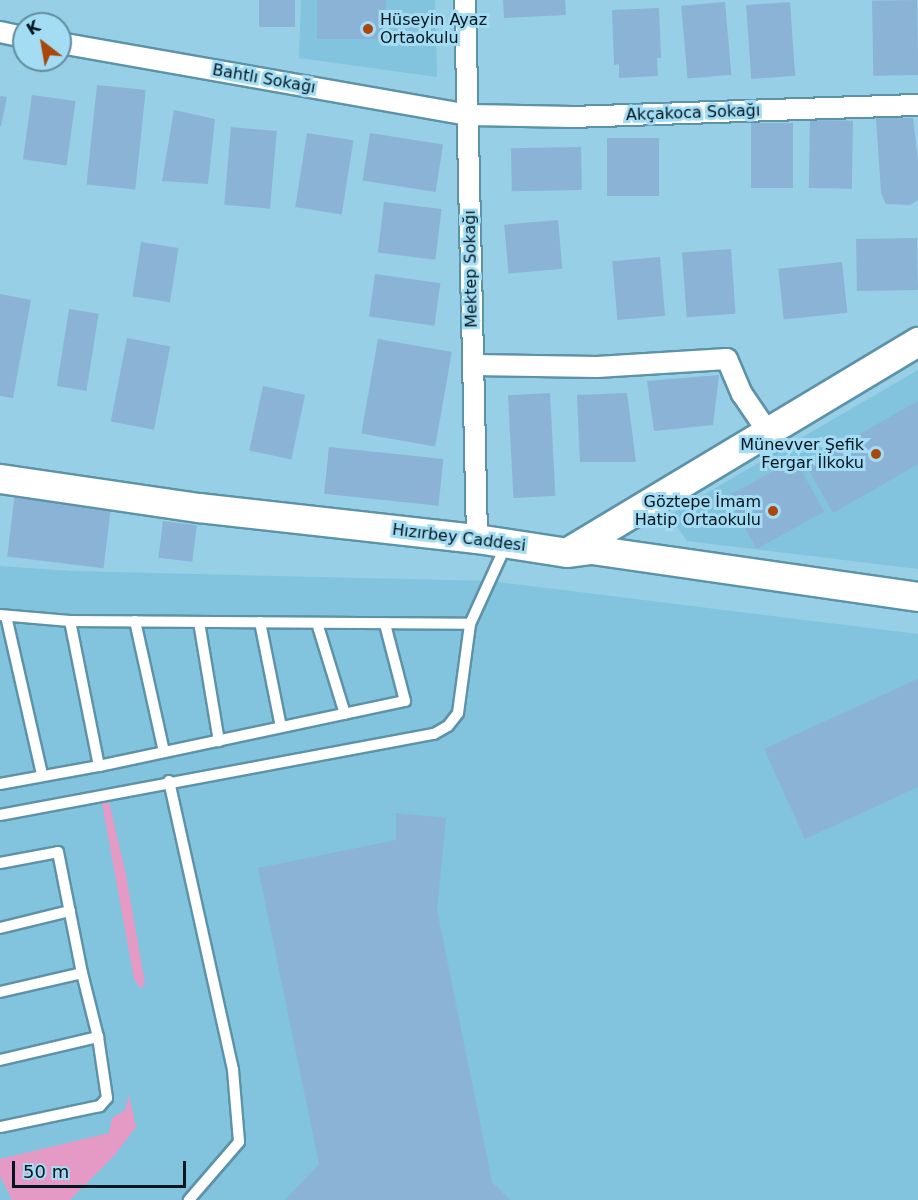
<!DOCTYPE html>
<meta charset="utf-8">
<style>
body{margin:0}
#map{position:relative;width:918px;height:1200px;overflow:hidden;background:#96cfe6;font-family:"DejaVu Sans",sans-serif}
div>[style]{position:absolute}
.built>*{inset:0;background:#82c3dd}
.green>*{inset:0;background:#e59ac5}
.building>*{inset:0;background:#8bb3d6;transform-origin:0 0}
.roads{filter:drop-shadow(2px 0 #5c93a9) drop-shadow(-2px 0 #5c93a9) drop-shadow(0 2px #5c93a9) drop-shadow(0 -2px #5c93a9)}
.lane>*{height:10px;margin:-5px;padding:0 5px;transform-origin:5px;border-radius:5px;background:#fff}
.street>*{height:20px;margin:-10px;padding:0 10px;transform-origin:10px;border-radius:10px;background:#fff}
.secondary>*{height:28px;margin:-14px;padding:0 14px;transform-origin:14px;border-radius:14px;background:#fff}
.dots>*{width:16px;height:16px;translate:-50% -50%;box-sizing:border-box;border:3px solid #a3dcf3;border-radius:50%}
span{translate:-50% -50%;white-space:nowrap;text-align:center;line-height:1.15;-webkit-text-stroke:6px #a3dcf3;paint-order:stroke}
.poi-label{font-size:16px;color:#01161e}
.left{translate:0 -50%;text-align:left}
.right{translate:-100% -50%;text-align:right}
.street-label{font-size:16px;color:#01161e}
.north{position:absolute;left:12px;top:12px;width:60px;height:60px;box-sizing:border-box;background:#a3dcf3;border:2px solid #628d9e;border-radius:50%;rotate:329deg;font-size:16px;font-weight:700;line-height:24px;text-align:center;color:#01161e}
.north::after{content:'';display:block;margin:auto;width:21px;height:27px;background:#aa470d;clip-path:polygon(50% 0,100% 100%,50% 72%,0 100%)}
.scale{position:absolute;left:12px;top:1161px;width:174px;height:27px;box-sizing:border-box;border:3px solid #01161e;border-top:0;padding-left:8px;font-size:18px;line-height:21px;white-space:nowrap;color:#01161e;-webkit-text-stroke:4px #a3dcf3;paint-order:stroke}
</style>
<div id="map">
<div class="built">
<i style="clip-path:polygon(301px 0,435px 0,437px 77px,299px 58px)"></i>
<i style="clip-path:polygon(918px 370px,918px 569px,687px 541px,669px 515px)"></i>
<i style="clip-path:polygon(0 566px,71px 571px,489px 581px,918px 634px,918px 1200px,0 1200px)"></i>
</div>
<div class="green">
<i style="clip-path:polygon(109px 802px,126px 875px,145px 984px,140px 988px,134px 979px,102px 803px)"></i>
<i style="clip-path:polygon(129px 1095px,136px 1127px,113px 1157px,70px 1200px,12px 1200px,0 1176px,0 1159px,109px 1133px,112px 1118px,125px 1110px)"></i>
</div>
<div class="building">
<i style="left:259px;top:0;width:36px;height:27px"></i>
<i style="left:317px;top:0;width:69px;height:39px"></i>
<i style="clip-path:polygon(503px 0,565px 0,566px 15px,504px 18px)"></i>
<i style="left:917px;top:0;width:75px;height:45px;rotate:89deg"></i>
<i style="left:725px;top:2px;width:73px;height:44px;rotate:85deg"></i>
<i style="left:790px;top:2px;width:74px;height:44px;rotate:86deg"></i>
<i style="clip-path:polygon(659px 8px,661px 58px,657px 58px,658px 76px,619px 78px,619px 64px,614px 65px,612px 10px)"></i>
<i style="left:97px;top:85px;width:49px;height:100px;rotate:6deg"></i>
<i style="left:32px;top:95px;width:44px;height:65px;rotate:8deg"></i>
<i style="clip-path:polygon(0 96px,7px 97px,1px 126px,0 126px)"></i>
<i style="clip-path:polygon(174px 110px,215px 119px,208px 184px,162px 181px)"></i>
<i style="clip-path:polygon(876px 118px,913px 118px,918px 160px,918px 200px,910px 205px,886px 204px,881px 193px)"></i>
<i style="left:810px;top:120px;width:43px;height:68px;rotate:1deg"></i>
<i style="left:751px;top:123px;width:42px;height:65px"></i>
<i style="left:231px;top:127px;width:46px;height:78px;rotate:5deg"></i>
<i style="left:307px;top:133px;width:47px;height:75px;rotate:9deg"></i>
<i style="left:370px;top:133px;width:74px;height:48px;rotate:9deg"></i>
<i style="left:607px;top:138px;width:52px;height:58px"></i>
<i style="left:581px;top:147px;width:43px;height:70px;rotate:89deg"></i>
<i style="left:384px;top:202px;width:58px;height:51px;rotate:7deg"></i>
<i style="left:558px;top:220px;width:49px;height:54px;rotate:85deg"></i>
<i style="left:917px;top:238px;width:52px;height:61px;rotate:89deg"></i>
<i style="left:141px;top:242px;width:38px;height:55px;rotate:9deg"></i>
<i style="left:731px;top:249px;width:65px;height:49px;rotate:86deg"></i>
<i style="left:660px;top:257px;width:59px;height:48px;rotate:85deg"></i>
<i style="left:842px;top:262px;width:51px;height:64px;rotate:84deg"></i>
<i style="left:375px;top:274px;width:66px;height:43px;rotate:8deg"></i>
<i style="clip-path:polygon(0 294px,31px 300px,13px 398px,0 396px)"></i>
<i style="left:69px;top:309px;width:30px;height:78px;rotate:9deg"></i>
<i style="left:127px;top:338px;width:44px;height:85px;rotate:11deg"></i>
<i style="left:378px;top:339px;width:75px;height:96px;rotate:10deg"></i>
<i style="clip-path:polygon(719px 375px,713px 425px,654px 431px,647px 381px)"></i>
<i style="left:263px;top:386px;width:43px;height:66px;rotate:12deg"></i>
<i style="left:550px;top:393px;width:103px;height:42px;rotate:87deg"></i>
<i style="clip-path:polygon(627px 393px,636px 462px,580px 462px,577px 395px)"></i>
<i style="clip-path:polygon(918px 401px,918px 464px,833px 513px,806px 465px)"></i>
<i style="left:329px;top:447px;width:115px;height:47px;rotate:6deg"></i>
<i style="left:795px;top:459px;width:60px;height:77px;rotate:61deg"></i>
<i style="left:15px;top:493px;width:97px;height:64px;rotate:7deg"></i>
<i style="left:163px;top:521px;width:34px;height:37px;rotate:7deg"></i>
<i style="clip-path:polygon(918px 679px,918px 787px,805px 839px,764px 749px)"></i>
<i style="clip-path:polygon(396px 813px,446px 818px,437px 910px,492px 1182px,510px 1200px,285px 1200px,319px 1164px,258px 868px,396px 840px)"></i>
</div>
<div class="roads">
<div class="lane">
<i style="left:0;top:615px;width:70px;rotate:4.9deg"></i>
<i style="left:70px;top:621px;width:400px;rotate:0.4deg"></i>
<i style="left:6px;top:616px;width:163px;rotate:77.2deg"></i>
<i style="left:70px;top:621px;width:148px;rotate:78.7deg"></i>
<i style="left:135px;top:621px;width:134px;rotate:77.5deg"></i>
<i style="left:199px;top:622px;width:121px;rotate:80.5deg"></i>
<i style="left:260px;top:622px;width:107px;rotate:78.7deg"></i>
<i style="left:317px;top:623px;width:95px;rotate:72.9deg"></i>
<i style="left:169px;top:781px;width:296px;rotate:77.5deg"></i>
<i style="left:233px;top:1070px;width:72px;rotate:85.2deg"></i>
<i style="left:239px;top:1142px;width:77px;rotate:130.8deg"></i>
<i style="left:0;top:784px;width:101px;rotate:-10.3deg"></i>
<i style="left:99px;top:766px;width:313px;rotate:-12deg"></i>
<i style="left:405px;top:701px;width:80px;rotate:-104.6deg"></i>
<i style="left:0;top:815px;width:441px;rotate:-10.6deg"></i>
<i style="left:434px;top:734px;width:16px;rotate:-30deg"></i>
<i style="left:448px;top:726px;width:16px;rotate:-52deg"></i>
<i style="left:458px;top:713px;width:90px;rotate:-82.3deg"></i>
<i style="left:470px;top:624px;width:87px;rotate:-65.5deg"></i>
<i style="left:0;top:863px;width:59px;rotate:-10.7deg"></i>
<i style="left:58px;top:852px;width:123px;rotate:78.8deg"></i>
<i style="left:82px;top:973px;width:66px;rotate:76deg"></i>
<i style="left:98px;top:1037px;width:62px;rotate:81.6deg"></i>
<i style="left:107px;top:1098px;width:11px;rotate:131deg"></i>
<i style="left:100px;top:1106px;width:102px;rotate:168.1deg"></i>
<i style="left:0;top:928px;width:72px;rotate:-13.7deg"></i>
<i style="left:0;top:992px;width:84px;rotate:-13deg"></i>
<i style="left:0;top:1060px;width:101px;rotate:-13.2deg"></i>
</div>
<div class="street">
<i style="left:465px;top:0;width:539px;rotate:88.72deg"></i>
<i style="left:0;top:32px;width:25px;rotate:12deg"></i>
<i style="left:60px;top:43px;width:414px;rotate:10deg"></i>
<i style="left:468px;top:115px;width:104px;rotate:1.1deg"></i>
<i style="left:572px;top:117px;width:346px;rotate:-2deg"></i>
<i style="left:474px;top:365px;width:123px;rotate:0.9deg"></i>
<i style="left:597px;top:367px;width:130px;rotate:-3.5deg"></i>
<i style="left:727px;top:359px;width:38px;rotate:67deg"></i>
<i style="left:742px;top:394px;width:57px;rotate:55.8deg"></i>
</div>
<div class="secondary">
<i style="left:0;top:479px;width:201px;rotate:8.3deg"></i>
<i style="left:199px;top:508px;width:280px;rotate:6.4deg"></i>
<i style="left:477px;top:539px;width:91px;rotate:8.8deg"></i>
<i style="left:567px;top:553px;width:25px;rotate:-7deg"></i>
<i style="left:592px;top:550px;width:329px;rotate:8.2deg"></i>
<i style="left:570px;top:551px;width:406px;rotate:-31deg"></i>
</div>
</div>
<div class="dots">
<i style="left:368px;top:29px;background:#aa470d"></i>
<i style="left:876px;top:454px;background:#aa470d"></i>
<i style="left:773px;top:511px;background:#aa470d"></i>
</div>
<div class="poi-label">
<span class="left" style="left:380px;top:29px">Hüseyin Ayaz<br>Ortaokulu</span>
<span class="right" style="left:864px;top:454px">Münevver Şefik<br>Fergar İlkoku</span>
<span class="right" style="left:761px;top:511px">Göztepe İmam<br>Hatip Ortaokulu</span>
</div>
<div class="street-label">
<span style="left:264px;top:79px;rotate:10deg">Bahtlı Sokağı</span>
<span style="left:693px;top:113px;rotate:-2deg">Akçakoca Sokağı</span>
<span style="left:471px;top:269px;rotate:-91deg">Mektep Sokağı</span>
<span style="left:459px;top:538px;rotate:7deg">Hızırbey Caddesi</span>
</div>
<div class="north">K</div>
<div class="scale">50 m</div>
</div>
